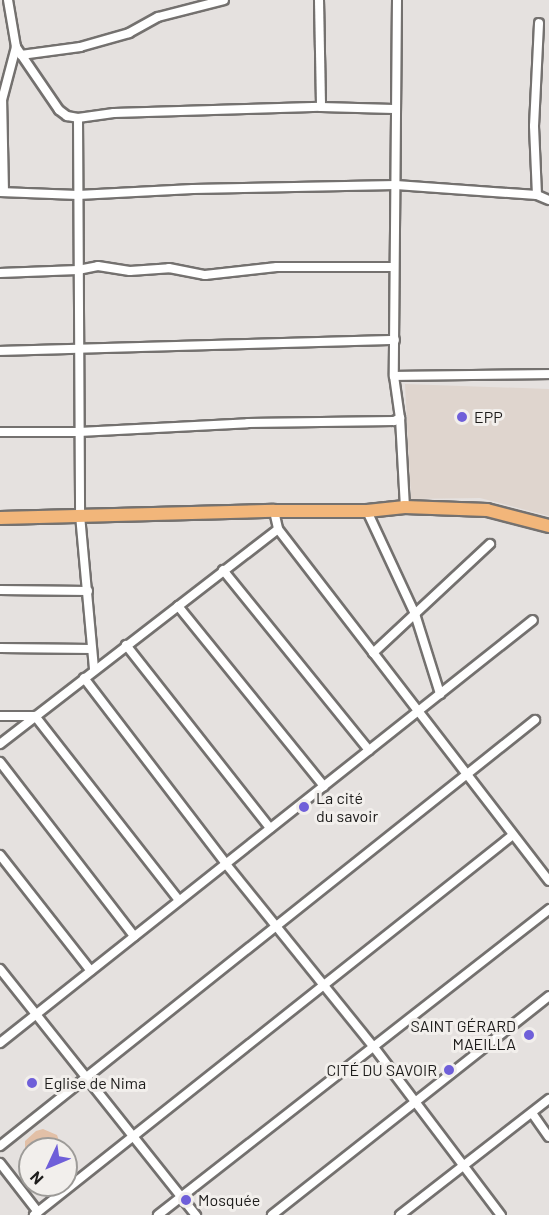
<!DOCTYPE html>
<meta charset="utf-8">
<style>
body{margin:0}
#map{position:relative;width:549px;height:1215px;overflow:hidden;background:#e5e1df;font-family:Barlow,sans-serif}
div>[style]{position:absolute}
.built>*{inset:0;background:#dfd5ce}
.green>*{inset:0;background:#e2c0a7}
.roads{filter:drop-shadow(2px 0 #74716f) drop-shadow(-2px 0 #74716f) drop-shadow(0 2px #74716f) drop-shadow(0 -2px #74716f)}
.street>*{height:8px;margin:-4px;padding:0 4px;transform-origin:4px;border-radius:4px;background:#fff}
.primary>*{height:12px;margin:-6px;padding:0 6px;transform-origin:6px;border-radius:6px;background:#f2b67a}
.dots>*{width:16px;height:16px;translate:-50% -50%;box-sizing:border-box;border:3px solid #f2efec;border-radius:50%}
span{translate:-50% -50%;white-space:nowrap;text-align:center;line-height:1.15;-webkit-text-stroke:6px #f2efec;paint-order:stroke}
.poi-label{font-size:16px;color:#1d1c1b}
.left{translate:0 -50%;text-align:left}
.right{translate:-100% -50%;text-align:right}
.north{position:absolute;left:18px;top:1137px;width:60px;height:60px;box-sizing:border-box;background:#f2efec;border:2px solid #9d9b98;border-radius:50%;rotate:226deg;font-size:16px;font-weight:700;line-height:24px;text-align:center;color:#1d1c1b}
.north::after{content:'';display:block;margin:auto;width:21px;height:27px;background:#6f5fd9;clip-path:polygon(50% 0,100% 100%,50% 72%,0 100%)}
</style>
<div id="map">
<div class="built">
<i style="clip-path:polygon(405px 384px,549px 389px,549px 516px,480px 498px,411px 499px)"></i>
</div>
<div class="green">
<i style="clip-path:polygon(43px 1129px,57px 1135px,62px 1149px,30px 1149px,30px 1163px,25px 1156px,25px 1141px,36px 1131px)"></i>
</div>
<div class="roads">
<div class="street">
<i style="left:8px;top:0;width:48px;rotate:80.3deg"></i>
<i style="left:16px;top:47px;width:76px;rotate:55.7deg"></i>
<i style="left:59px;top:110px;width:10px;rotate:37deg"></i>
<i style="left:67px;top:116px;width:11px;rotate:10deg"></i>
<i style="left:78px;top:118px;width:36px;rotate:-8deg"></i>
<i style="left:114px;top:113px;width:207px;rotate:-1.7deg"></i>
<i style="left:321px;top:107px;width:73px;rotate:1.6deg"></i>
<i style="left:319px;top:0;width:107px;rotate:88.9deg"></i>
<i style="left:397px;top:0;width:376px;rotate:90.5deg"></i>
<i style="left:394px;top:376px;width:42px;rotate:81.9deg"></i>
<i style="left:400px;top:418px;width:89px;rotate:86.8deg"></i>
<i style="left:21px;top:55px;width:60px;rotate:-7.7deg"></i>
<i style="left:80px;top:47px;width:51px;rotate:-15.9deg"></i>
<i style="left:129px;top:33px;width:33px;rotate:-29deg"></i>
<i style="left:158px;top:17px;width:68px;rotate:-14.4deg"></i>
<i style="left:78px;top:118px;width:397px;rotate:89.7deg"></i>
<i style="left:80px;top:515px;width:155px;rotate:84.8deg"></i>
<i style="left:0;top:192px;width:78px;rotate:2.2deg"></i>
<i style="left:78px;top:195px;width:115px;rotate:-3deg"></i>
<i style="left:193px;top:189px;width:203px;rotate:-1.1deg"></i>
<i style="left:396px;top:185px;width:141px;rotate:4.1deg"></i>
<i style="left:537px;top:195px;width:13px;rotate:23deg"></i>
<i style="left:4px;top:192px;width:92px;rotate:-91.2deg"></i>
<i style="left:2px;top:100px;width:55px;rotate:-75.2deg"></i>
<i style="left:537px;top:195px;width:69px;rotate:-92.5deg"></i>
<i style="left:534px;top:126px;width:103px;rotate:-87.2deg"></i>
<i style="left:0;top:273px;width:78px;rotate:-2.2deg"></i>
<i style="left:78px;top:270px;width:20px;rotate:-11deg"></i>
<i style="left:98px;top:266px;width:32px;rotate:9deg"></i>
<i style="left:130px;top:271px;width:39px;rotate:-4deg"></i>
<i style="left:169px;top:268px;width:37px;rotate:11deg"></i>
<i style="left:205px;top:275px;width:72px;rotate:-6.3deg"></i>
<i style="left:277px;top:267px;width:116px"></i>
<i style="left:0;top:351px;width:395px;rotate:-1.6deg"></i>
<i style="left:394px;top:376px;width:155px;rotate:-0.7deg"></i>
<i style="left:0;top:432px;width:79px"></i>
<i style="left:79px;top:432px;width:169px;rotate:-3deg"></i>
<i style="left:248px;top:423px;width:146px;rotate:-0.8deg"></i>
<i style="left:394px;top:421px;width:7px;rotate:-27deg"></i>
<i style="left:274px;top:511px;width:18px;rotate:77deg"></i>
<i style="left:278px;top:529px;width:444px;rotate:52.4deg"></i>
<i style="left:367px;top:511px;width:114px;rotate:65deg"></i>
<i style="left:415px;top:614px;width:84px;rotate:72.6deg"></i>
<i style="left:223px;top:570px;width:232px;rotate:51deg"></i>
<i style="left:0;top:590px;width:88px;rotate:0.7deg"></i>
<i style="left:178px;top:606px;width:232px;rotate:51deg"></i>
<i style="left:126px;top:645px;width:233px;rotate:51.8deg"></i>
<i style="left:0;top:648px;width:92px;rotate:0.6deg"></i>
<i style="left:373px;top:653px;width:160px;rotate:-43deg"></i>
<i style="left:84px;top:678px;width:234px;rotate:52.6deg"></i>
<i style="left:226px;top:864px;width:234px;rotate:51.1deg"></i>
<i style="left:373px;top:1046px;width:212px;rotate:52.9deg"></i>
<i style="left:0;top:716px;width:35px"></i>
<i style="left:35px;top:716px;width:234px;rotate:52deg"></i>
<i style="left:0;top:744px;width:351px;rotate:-37.7deg"></i>
<i style="left:0;top:762px;width:220px;rotate:52.4deg"></i>
<i style="left:0;top:855px;width:147px;rotate:51.9deg"></i>
<i style="left:0;top:969px;width:315px;rotate:51.5deg"></i>
<i style="left:0;top:1043px;width:680px;rotate:-38.44deg"></i>
<i style="left:532px;top:1113px;width:29px;rotate:55deg"></i>
<i style="left:0;top:1146px;width:684px;rotate:-38.53deg"></i>
<i style="left:0;top:1163px;width:62px;rotate:52.2deg"></i>
<i style="left:34px;top:1215px;width:611px;rotate:-38.43deg"></i>
<i style="left:158px;top:1215px;width:497px;rotate:-38deg"></i>
<i style="left:272px;top:1215px;width:353px;rotate:-38.3deg"></i>
<i style="left:400px;top:1215px;width:189px;rotate:-37.9deg"></i>
</div>
<div class="primary">
<i style="left:0;top:518px;width:274px;rotate:-1.5deg"></i>
<i style="left:274px;top:511px;width:93px"></i>
<i style="left:367px;top:511px;width:38px;rotate:-6deg"></i>
<i style="left:405px;top:507px;width:82px;rotate:2.1deg"></i>
<i style="left:487px;top:510px;width:64px;rotate:14.5deg"></i>
</div>
</div>
<div class="dots">
<i style="left:462px;top:417px;background:#6f5fd9"></i>
<i style="left:304px;top:807px;background:#6f5fd9"></i>
<i style="left:529px;top:1035px;background:#6f5fd9"></i>
<i style="left:449px;top:1070px;background:#6f5fd9"></i>
<i style="left:32px;top:1083px;background:#6f5fd9"></i>
<i style="left:186px;top:1200px;background:#6f5fd9"></i>
</div>
<div class="poi-label">
<span class="left" style="left:474px;top:417px">EPP</span>
<span class="left" style="left:316px;top:807px">La cité<br>du savoir</span>
<span class="right" style="left:516px;top:1035px">SAINT GÉRARD<br>MAEILLA</span>
<span class="right" style="left:437px;top:1070px">CITÉ DU SAVOIR</span>
<span class="left" style="left:44px;top:1083px">Eglise de Nima</span>
<span class="left" style="left:198px;top:1200px">Mosquée</span>
</div>
<div class="north">N</div>
</div>
